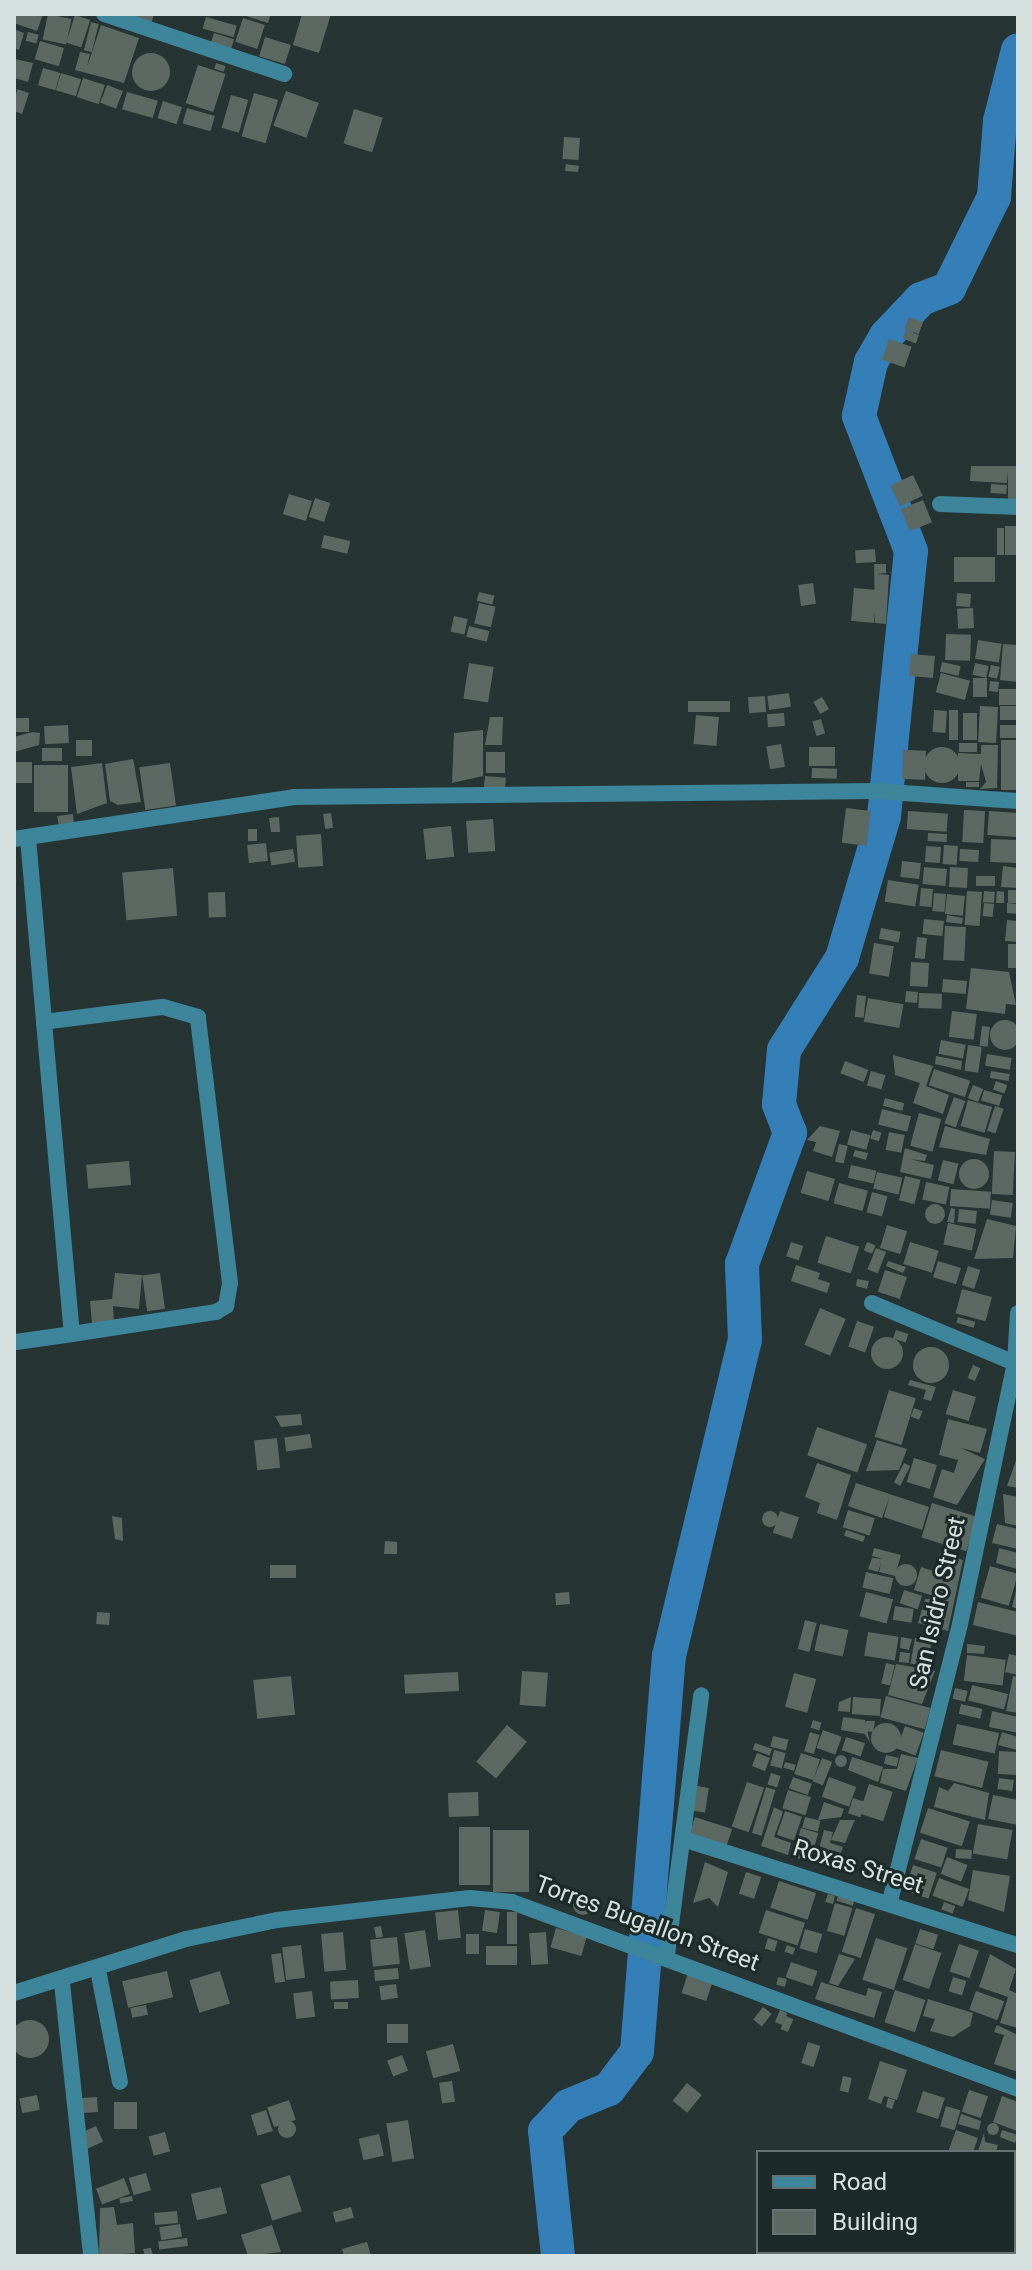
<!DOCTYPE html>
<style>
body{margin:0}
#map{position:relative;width:1032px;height:2270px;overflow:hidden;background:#263434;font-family:Roboto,sans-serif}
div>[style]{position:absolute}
.river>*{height:34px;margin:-17px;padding:0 17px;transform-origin:17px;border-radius:17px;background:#347fb8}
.building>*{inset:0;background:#5b6962;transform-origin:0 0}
.round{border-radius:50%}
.minor>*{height:16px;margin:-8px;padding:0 8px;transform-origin:8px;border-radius:8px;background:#3c859a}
span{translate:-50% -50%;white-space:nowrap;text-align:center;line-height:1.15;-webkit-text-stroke:6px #1c2a2a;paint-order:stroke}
.street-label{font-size:24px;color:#d6e0df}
.frame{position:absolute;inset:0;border:16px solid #d6e0df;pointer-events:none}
.legend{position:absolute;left:756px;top:2150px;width:260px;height:104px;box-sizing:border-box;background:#1c2a2a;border:2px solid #667372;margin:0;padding:10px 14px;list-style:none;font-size:24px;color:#d6e0df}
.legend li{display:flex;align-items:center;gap:16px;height:40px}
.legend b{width:40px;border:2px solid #667372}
</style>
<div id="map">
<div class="river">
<i style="left:558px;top:2256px;width:126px;rotate:-95.9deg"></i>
<i style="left:545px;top:2131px;width:34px;rotate:-47deg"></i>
<i style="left:568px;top:2106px;width:44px;rotate:-22.5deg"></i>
<i style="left:609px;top:2089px;width:46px;rotate:-52.9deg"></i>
<i style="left:637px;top:2052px;width:397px;rotate:-85.4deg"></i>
<i style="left:669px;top:1656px;width:325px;rotate:-76.5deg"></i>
<i style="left:745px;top:1340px;width:76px;rotate:-92.3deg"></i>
<i style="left:742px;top:1264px;width:140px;rotate:-69.9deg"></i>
<i style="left:790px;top:1133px;width:31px;rotate:-111deg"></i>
<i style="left:779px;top:1104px;width:54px;rotate:-84.7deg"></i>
<i style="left:784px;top:1050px;width:109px;rotate:-57.8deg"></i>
<i style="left:842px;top:958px;width:148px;rotate:-73.5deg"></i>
<i style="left:884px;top:816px;width:266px;rotate:-84.2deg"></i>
<i style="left:911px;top:551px;width:145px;rotate:-111.1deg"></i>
<i style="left:859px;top:416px;width:55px;rotate:-77.5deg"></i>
<i style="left:871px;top:362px;width:30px;rotate:-60deg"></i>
<i style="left:886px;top:336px;width:51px;rotate:-46.6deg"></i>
<i style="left:921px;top:299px;width:30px;rotate:-21deg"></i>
<i style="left:949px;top:288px;width:102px;rotate:-63.7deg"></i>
<i style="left:994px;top:197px;width:76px;rotate:-85.5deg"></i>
<i style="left:1000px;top:121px;width:73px;rotate:-75.8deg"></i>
</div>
<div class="building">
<i style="clip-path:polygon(14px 14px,43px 14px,37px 31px,14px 23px)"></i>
<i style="left:48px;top:14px;width:24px;height:26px;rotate:12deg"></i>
<i style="clip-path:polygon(131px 14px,154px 14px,150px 28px,129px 21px)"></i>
<i style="clip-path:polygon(240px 14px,271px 14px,268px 23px)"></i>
<i style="clip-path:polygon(302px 14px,331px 14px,319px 53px,293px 45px)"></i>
<i style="left:75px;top:15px;width:16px;height:29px;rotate:18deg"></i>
<i style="left:206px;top:17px;width:32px;height:12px;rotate:16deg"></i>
<i style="left:243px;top:18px;width:23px;height:25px;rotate:18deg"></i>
<i style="left:91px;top:22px;width:8px;height:29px;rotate:14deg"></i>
<i style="clip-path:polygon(101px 25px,139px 38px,124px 83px,75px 70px,80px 52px,90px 54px,87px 67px)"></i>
<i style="clip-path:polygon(14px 29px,24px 33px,19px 50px,14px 48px)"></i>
<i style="left:28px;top:32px;width:11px;height:9px;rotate:15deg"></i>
<i style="left:214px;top:33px;width:21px;height:15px;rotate:17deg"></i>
<i style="left:265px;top:37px;width:27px;height:20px;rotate:17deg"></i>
<i style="left:40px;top:41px;width:25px;height:19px;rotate:16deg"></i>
<i class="round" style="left:132px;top:53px;width:38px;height:38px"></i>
<i style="clip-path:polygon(15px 59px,33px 63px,28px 82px,14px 78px)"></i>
<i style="left:216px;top:63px;width:10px;height:6px;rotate:17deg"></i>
<i style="left:198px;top:65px;width:29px;height:40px;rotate:18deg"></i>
<i style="left:43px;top:68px;width:18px;height:18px;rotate:16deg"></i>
<i style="left:61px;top:73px;width:21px;height:18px;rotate:17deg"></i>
<i style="left:83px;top:78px;width:23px;height:20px;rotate:18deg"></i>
<i style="left:107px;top:85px;width:17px;height:19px;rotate:21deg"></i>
<i style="clip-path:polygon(17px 89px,29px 93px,22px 114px,14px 111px)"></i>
<i style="left:286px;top:91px;width:35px;height:37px;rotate:20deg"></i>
<i style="left:127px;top:92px;width:32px;height:18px;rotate:16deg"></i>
<i style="left:254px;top:93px;width:25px;height:45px;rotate:16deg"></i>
<i style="left:231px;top:95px;width:18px;height:34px;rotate:16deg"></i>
<i style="left:163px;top:101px;width:20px;height:18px;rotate:18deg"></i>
<i style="left:187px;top:108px;width:29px;height:16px;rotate:16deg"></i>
<i style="left:354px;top:109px;width:30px;height:36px;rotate:17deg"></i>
<i style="left:564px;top:137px;width:16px;height:22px;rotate:4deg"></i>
<i style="clip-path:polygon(566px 164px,579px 166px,578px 172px,565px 171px)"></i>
<i style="left:909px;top:317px;width:15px;height:13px;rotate:20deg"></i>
<i style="left:906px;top:330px;width:14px;height:9px;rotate:21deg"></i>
<i style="left:889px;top:339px;width:24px;height:22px;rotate:19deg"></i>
<i style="clip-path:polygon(971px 466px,1018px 466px,1018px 503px,1008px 503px,1008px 471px,1007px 483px,970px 481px)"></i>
<i style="left:913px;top:475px;width:23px;height:25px;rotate:65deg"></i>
<i style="left:991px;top:484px;width:16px;height:9px;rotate:4deg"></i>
<i style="left:289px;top:494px;width:24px;height:21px;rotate:17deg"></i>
<i style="left:315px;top:498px;width:16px;height:20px;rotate:18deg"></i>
<i style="left:923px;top:500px;width:24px;height:24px;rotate:68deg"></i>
<i style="left:1005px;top:526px;width:13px;height:29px"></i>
<i style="left:997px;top:528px;width:7px;height:27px"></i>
<i style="left:324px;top:535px;width:27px;height:13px;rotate:13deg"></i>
<i style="left:875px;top:549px;width:13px;height:20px;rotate:86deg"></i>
<i style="left:954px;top:557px;width:41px;height:25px"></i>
<i style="clip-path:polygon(874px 564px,886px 564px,886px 573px,877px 574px,889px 575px,886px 624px,875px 623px)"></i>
<i style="left:813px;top:583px;width:21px;height:15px;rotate:82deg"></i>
<i style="left:854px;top:588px;width:23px;height:33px;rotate:5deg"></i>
<i style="left:479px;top:592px;width:16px;height:9px;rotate:14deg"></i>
<i style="left:957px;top:593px;width:14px;height:13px;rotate:4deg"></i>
<i style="left:479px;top:603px;width:17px;height:21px;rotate:13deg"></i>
<i style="left:973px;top:608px;width:20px;height:16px;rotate:87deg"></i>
<i style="left:454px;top:616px;width:14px;height:16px;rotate:12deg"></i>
<i style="left:469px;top:626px;width:21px;height:11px;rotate:14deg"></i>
<i style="left:946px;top:634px;width:25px;height:26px;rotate:2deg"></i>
<i style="left:978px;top:640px;width:24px;height:19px;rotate:9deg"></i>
<i style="clip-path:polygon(1003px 644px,1018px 645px,1018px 682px,1000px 680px)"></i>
<i style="left:911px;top:654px;width:24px;height:22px;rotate:5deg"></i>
<i style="left:942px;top:662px;width:19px;height:10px;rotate:12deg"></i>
<i style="left:469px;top:663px;width:25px;height:36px;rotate:9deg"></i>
<i style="left:975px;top:663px;width:14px;height:12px;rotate:12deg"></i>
<i style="left:991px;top:665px;width:9px;height:12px;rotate:13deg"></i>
<i style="left:941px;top:673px;width:30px;height:20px;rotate:15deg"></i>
<i style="left:973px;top:678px;width:14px;height:19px"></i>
<i style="left:990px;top:681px;width:9px;height:10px;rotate:6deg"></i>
<i style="left:999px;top:689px;width:19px;height:16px"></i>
<i style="left:789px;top:693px;width:14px;height:22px;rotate:82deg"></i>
<i style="left:765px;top:696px;width:16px;height:17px;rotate:86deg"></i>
<i style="left:822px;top:697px;width:14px;height:10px;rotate:60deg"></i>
<i style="left:730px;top:701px;width:11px;height:42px;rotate:90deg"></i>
<i style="left:980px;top:706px;width:18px;height:36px;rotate:3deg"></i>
<i style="left:1000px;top:706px;width:18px;height:14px"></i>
<i style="left:934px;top:710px;width:13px;height:22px;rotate:4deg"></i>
<i style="left:949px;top:710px;width:9px;height:30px"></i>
<i style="left:784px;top:713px;width:13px;height:17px;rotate:86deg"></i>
<i style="left:963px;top:713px;width:14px;height:27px"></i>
<i style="left:696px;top:715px;width:23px;height:29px;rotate:5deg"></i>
<i style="clip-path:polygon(490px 717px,503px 717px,502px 745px,485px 745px)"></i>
<i style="left:14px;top:718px;width:15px;height:14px"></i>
<i style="left:821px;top:719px;width:15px;height:9px;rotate:74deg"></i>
<i style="left:68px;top:725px;width:18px;height:24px;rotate:87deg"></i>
<i style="left:1000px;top:725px;width:18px;height:13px"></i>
<i style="clip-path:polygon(483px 730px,483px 776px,452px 783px,454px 733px)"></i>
<i style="clip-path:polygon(32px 732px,40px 733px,39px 745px,14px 752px,14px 737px)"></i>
<i style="left:92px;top:740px;width:16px;height:16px;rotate:90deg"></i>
<i style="left:1001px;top:740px;width:17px;height:50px"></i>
<i style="left:959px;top:743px;width:18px;height:9px"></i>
<i style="left:781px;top:744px;width:23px;height:15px;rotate:80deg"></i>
<i style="clip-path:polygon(981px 745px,998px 745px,997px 788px,980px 789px,986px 782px,981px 764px,979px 781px,958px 781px,958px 753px,981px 754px)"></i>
<i style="left:835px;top:747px;width:19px;height:26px;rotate:90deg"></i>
<i class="round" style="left:924px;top:747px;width:36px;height:36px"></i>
<i style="left:42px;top:748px;width:20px;height:13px"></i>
<i style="left:903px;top:750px;width:23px;height:29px;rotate:2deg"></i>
<i style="left:486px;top:752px;width:19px;height:21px"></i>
<i style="clip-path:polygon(133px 759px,141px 802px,118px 805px,110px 801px,105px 764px)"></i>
<i style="left:14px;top:762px;width:18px;height:21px"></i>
<i style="clip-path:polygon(102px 763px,107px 803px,77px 814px,71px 767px)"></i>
<i style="left:170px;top:763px;width:43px;height:31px;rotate:82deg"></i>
<i style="left:34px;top:765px;width:34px;height:47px"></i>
<i style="left:812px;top:768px;width:25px;height:10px;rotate:2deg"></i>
<i style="left:485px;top:776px;width:21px;height:15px;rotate:5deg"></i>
<i style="left:966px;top:782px;width:13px;height:5px"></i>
<i style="left:846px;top:808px;width:25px;height:35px;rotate:7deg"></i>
<i style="left:964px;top:810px;width:21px;height:32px;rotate:3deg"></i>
<i style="left:908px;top:811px;width:40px;height:18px;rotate:4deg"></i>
<i style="left:989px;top:811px;width:29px;height:24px;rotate:4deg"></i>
<i style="left:331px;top:813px;width:15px;height:8px;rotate:82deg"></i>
<i style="clip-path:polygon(73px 814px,74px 825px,59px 826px,57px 816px)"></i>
<i style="clip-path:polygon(279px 817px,280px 832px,271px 832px,269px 818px)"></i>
<i style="left:493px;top:819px;width:32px;height:27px;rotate:86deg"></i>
<i style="left:451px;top:826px;width:31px;height:28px;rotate:84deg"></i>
<i style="left:248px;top:829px;width:9px;height:12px"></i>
<i style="left:928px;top:833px;width:19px;height:8px;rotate:3deg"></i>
<i style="left:321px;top:834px;width:32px;height:25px;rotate:86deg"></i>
<i style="left:991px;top:839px;width:27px;height:23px;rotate:2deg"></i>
<i style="left:266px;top:843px;width:18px;height:19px;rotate:84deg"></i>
<i style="left:944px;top:845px;width:14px;height:19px;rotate:4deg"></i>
<i style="left:926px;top:846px;width:15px;height:16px;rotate:4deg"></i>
<i style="left:293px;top:849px;width:13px;height:24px;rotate:81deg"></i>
<i style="left:960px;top:849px;width:19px;height:12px;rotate:3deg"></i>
<i style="left:902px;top:861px;width:19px;height:16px;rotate:6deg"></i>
<i style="clip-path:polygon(1003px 866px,1018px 868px,1018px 888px,1001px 887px)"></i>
<i style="left:924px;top:867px;width:23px;height:17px;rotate:5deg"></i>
<i style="left:950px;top:867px;width:18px;height:20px;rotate:3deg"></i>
<i style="left:173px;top:868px;width:48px;height:51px;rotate:85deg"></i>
<i style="left:976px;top:876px;width:19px;height:10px"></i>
<i style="left:888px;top:880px;width:31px;height:22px;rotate:9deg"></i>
<i style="left:921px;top:888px;width:12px;height:18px;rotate:5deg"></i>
<i style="left:1008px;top:890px;width:10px;height:13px"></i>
<i style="left:967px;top:891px;width:15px;height:34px;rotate:4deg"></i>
<i style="left:984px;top:891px;width:11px;height:11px;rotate:5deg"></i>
<i style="clip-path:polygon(997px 891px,1004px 892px,1004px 903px,996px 903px)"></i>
<i style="left:225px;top:892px;width:25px;height:17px;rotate:88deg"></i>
<i style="left:934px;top:893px;width:12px;height:18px;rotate:5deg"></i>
<i style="left:947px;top:894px;width:18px;height:20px;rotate:6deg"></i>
<i style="left:984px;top:903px;width:10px;height:13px;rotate:6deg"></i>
<i style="clip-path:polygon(1007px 903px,1018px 904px,1018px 914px,1007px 913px)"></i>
<i style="clip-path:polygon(947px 915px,963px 918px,962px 924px,946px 922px)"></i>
<i style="left:924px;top:919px;width:20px;height:15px;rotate:6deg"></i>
<i style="clip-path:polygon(1007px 920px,1018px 921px,1018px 942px,1005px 941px)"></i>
<i style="left:945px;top:926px;width:21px;height:34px;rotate:3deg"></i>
<i style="left:881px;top:928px;width:20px;height:11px;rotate:11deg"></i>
<i style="left:917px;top:937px;width:10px;height:21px;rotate:6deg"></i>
<i style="left:874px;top:943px;width:20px;height:31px;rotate:9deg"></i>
<i style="left:1008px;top:944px;width:10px;height:24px"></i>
<i style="left:911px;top:962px;width:18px;height:24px;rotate:3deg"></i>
<i style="clip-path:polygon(971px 968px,1009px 972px,1016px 1005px,1006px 1004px,1005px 1014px,966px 1009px)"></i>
<i style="left:943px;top:979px;width:24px;height:13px;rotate:5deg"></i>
<i style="left:906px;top:991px;width:12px;height:11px;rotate:5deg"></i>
<i style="left:919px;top:993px;width:23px;height:15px;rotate:2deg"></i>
<i style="left:857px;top:995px;width:9px;height:22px;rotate:6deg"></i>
<i style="left:868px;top:998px;width:36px;height:24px;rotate:10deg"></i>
<i style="left:952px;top:1011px;width:25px;height:26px;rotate:7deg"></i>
<i class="round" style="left:990px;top:1020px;width:30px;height:30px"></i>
<i style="left:982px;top:1026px;width:8px;height:20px;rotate:7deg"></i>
<i style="left:941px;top:1040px;width:25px;height:14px;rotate:11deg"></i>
<i style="left:968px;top:1045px;width:14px;height:26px;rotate:8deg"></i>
<i style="left:987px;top:1054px;width:25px;height:12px;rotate:9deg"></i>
<i style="clip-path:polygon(893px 1055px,933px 1066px,926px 1086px,949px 1095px,943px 1114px,913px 1103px,920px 1083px,895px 1075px)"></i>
<i style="clip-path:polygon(936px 1056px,962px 1061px,961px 1070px,935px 1064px)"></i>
<i style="left:845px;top:1061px;width:25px;height:13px;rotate:21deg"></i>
<i style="left:934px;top:1069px;width:38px;height:17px;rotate:18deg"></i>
<i style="left:871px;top:1071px;width:15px;height:15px;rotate:16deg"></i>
<i style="left:991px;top:1071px;width:19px;height:7px;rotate:9deg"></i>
<i style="left:996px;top:1081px;width:12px;height:9px;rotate:20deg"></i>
<i style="left:973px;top:1085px;width:11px;height:14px;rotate:22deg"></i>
<i style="left:984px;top:1090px;width:19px;height:11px;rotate:16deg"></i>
<i style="left:954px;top:1097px;width:12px;height:28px;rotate:20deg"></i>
<i style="left:885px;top:1098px;width:20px;height:8px;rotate:15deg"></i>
<i style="left:968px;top:1100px;width:25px;height:27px;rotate:16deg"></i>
<i style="left:995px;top:1106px;width:9px;height:26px;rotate:18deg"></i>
<i style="left:882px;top:1109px;width:30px;height:16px;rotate:14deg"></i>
<i style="left:919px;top:1113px;width:23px;height:34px;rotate:15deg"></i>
<i style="clip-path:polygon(820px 1126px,840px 1131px,832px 1157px,813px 1151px,816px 1142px,807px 1140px)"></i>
<i style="clip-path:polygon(945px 1126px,990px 1139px,986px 1155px,939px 1147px)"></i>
<i style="left:851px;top:1130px;width:20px;height:15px;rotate:15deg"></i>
<i style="left:873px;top:1130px;width:9px;height:9px;rotate:18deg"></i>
<i style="left:889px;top:1132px;width:16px;height:18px;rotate:11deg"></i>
<i style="left:839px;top:1144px;width:9px;height:18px;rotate:13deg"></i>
<i style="clip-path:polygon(905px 1148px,927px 1155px,925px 1161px,910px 1159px,934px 1165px,931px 1179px,900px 1172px)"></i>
<i style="clip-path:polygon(855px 1150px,868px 1153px,866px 1160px,853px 1156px)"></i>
<i style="left:994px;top:1151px;width:21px;height:43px;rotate:3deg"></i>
<i class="round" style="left:959px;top:1159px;width:30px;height:30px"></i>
<i style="left:943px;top:1160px;width:16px;height:21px;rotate:14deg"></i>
<i style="left:129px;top:1161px;width:24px;height:43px;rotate:85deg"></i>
<i style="left:851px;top:1165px;width:26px;height:13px;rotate:13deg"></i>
<i style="left:807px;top:1171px;width:29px;height:23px;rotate:16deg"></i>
<i style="left:877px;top:1172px;width:26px;height:17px;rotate:13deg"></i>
<i style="left:905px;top:1176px;width:16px;height:25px;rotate:14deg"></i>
<i style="left:926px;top:1182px;width:24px;height:18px;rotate:12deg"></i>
<i style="left:839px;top:1183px;width:30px;height:21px;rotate:15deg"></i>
<i style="left:951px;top:1189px;width:40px;height:17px;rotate:4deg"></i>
<i style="left:872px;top:1192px;width:16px;height:21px;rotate:15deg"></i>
<i style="left:992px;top:1200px;width:21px;height:15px;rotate:8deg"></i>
<i class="round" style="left:925px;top:1204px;width:20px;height:20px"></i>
<i style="clip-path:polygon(951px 1208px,955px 1209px,954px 1223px,947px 1222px)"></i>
<i style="left:959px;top:1209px;width:18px;height:13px;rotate:6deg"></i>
<i style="clip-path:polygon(987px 1219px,1016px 1226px,1013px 1258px,974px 1259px)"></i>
<i style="left:948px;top:1223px;width:29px;height:22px;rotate:12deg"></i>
<i style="left:887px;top:1225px;width:21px;height:24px;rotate:17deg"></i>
<i style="left:826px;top:1236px;width:35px;height:28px;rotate:18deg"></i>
<i style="left:791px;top:1242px;width:13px;height:15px;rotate:18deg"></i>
<i style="left:867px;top:1242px;width:9px;height:9px;rotate:21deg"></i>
<i style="left:910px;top:1242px;width:30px;height:23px;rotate:17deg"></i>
<i style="left:876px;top:1248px;width:11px;height:23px;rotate:22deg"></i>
<i style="clip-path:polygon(888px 1261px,906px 1267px,903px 1273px,886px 1266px)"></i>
<i style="left:938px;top:1261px;width:24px;height:17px;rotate:17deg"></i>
<i style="clip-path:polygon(796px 1265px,820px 1273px,818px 1279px,830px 1283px,827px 1293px,791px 1281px)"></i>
<i style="left:968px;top:1266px;width:13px;height:20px;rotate:18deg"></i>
<i style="left:885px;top:1270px;width:23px;height:23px;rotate:18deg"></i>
<i style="clip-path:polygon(115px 1273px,142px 1275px,139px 1309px,113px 1306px,114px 1323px,92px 1324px,90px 1301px,112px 1299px)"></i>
<i style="left:160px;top:1273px;width:36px;height:18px;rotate:82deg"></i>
<i style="clip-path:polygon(857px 1279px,869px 1281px,867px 1289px,856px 1286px)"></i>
<i style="left:962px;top:1289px;width:31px;height:25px;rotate:15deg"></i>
<i style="left:820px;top:1308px;width:28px;height:40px;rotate:23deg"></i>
<i style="left:958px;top:1317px;width:18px;height:6px;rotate:16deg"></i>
<i style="left:857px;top:1321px;width:18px;height:27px;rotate:19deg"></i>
<i style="left:896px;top:1330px;width:13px;height:9px;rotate:18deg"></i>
<i class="round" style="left:871px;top:1337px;width:32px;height:32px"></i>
<i class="round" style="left:913px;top:1347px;width:36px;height:36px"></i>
<i style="left:973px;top:1365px;width:8px;height:14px;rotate:23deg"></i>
<i style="clip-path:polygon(910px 1380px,936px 1387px,931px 1401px,923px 1399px,926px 1390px,908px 1385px)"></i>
<i style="left:889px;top:1390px;width:28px;height:49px;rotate:17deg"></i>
<i style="left:953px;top:1390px;width:24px;height:25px;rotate:17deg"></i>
<i style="left:914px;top:1408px;width:9px;height:9px;rotate:21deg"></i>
<i style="clip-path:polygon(301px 1414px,302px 1425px,281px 1427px,275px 1416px)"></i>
<i style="clip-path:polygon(948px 1419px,987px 1429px,980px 1453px,961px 1448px,985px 1459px,957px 1505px,933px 1497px,942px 1469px,954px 1473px,958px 1460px,939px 1455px)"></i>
<i style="left:817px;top:1427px;width:53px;height:30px;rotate:19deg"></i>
<i style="left:310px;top:1434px;width:14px;height:26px;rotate:82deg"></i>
<i style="left:277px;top:1438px;width:30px;height:23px;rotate:84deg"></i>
<i style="clip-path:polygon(877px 1440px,907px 1449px,899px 1470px,866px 1471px)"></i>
<i style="clip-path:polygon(1018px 1455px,1018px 1488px,1007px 1486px)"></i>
<i style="left:914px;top:1458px;width:24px;height:25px;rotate:17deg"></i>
<i style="clip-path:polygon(817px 1463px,851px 1475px,837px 1520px,817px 1513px,820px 1503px,805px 1497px)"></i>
<i style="left:904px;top:1463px;width:7px;height:22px;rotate:27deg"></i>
<i style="clip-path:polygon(856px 1483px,929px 1507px,922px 1530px,884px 1517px,889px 1498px,882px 1518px,848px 1506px)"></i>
<i style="clip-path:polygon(1003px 1494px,1018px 1497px,1018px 1526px,1005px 1523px)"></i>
<i style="left:932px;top:1503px;width:47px;height:36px;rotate:17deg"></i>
<i style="left:848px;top:1510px;width:28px;height:18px;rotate:17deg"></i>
<i class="round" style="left:762px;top:1511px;width:16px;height:16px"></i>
<i style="left:780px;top:1511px;width:20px;height:23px;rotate:18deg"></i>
<i style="clip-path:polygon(112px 1516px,122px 1518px,123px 1541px,115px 1539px)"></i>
<i style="clip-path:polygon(997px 1524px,1018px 1529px,1018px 1549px,992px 1543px)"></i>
<i style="left:846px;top:1530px;width:20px;height:6px;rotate:18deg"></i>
<i style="clip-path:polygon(385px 1541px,397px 1542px,397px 1554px,384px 1554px)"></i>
<i style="clip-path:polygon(874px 1548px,901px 1555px,895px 1576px,879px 1572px,881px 1563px,878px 1572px,868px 1569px,872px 1558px,883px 1559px,872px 1556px)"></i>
<i style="clip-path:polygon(999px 1548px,1018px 1553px,1017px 1569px,996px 1563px)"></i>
<i style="clip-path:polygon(940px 1553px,963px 1560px,948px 1631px,918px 1623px,925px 1599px,944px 1599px,914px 1590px,921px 1567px,945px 1575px,935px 1570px)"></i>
<i class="round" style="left:895px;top:1564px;width:22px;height:22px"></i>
<i style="left:270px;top:1565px;width:26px;height:13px"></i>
<i style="left:990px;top:1566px;width:29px;height:33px;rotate:16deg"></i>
<i style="left:866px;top:1572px;width:28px;height:16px;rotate:13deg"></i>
<i style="clip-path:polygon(1017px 1587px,1018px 1587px,1018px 1609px,1012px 1607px)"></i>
<i style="left:904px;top:1590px;width:19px;height:14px;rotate:18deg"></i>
<i style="left:569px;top:1592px;width:12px;height:14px;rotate:85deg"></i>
<i style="left:866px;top:1592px;width:28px;height:25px;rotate:15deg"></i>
<i style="clip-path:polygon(978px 1602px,1018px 1612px,1018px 1636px,973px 1625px)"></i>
<i style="left:895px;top:1606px;width:19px;height:14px;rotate:9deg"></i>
<i style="left:97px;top:1612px;width:13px;height:12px;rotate:4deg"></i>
<i style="left:805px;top:1620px;width:12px;height:30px;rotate:14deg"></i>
<i style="left:820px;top:1624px;width:29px;height:27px;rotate:12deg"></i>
<i style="left:868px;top:1632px;width:31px;height:24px;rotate:9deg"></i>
<i style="clip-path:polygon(901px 1637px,912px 1639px,909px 1650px,900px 1648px)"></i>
<i style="left:915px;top:1638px;width:17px;height:26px;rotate:10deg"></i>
<i style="clip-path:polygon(967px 1644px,985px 1646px,984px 1654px,967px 1653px)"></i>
<i style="left:900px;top:1652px;width:10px;height:10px;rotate:6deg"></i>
<i style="clip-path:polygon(1009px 1654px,1018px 1656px,1018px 1675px,1005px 1672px)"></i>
<i style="left:967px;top:1655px;width:39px;height:26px;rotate:7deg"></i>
<i style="left:886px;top:1663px;width:9px;height:21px;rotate:13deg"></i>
<i style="clip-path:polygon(896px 1664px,935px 1671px,922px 1704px,888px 1695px)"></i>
<i style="left:522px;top:1671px;width:26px;height:34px;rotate:4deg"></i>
<i style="left:458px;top:1672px;width:19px;height:54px;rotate:87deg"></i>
<i style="left:794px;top:1673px;width:23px;height:35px;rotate:15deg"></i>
<i style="left:291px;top:1676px;width:39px;height:38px;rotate:84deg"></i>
<i style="clip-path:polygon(1013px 1676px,1018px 1677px,1018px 1713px,1006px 1711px)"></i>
<i style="left:972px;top:1685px;width:37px;height:16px;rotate:14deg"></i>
<i style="left:955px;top:1688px;width:13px;height:11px;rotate:13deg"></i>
<i style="left:886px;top:1696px;width:46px;height:22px;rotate:15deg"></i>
<i style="clip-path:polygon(851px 1697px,850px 1712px,838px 1711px,839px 1702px)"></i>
<i style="left:853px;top:1697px;width:28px;height:17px;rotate:4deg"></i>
<i style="left:961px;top:1704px;width:22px;height:10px;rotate:13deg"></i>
<i style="clip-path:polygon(992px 1711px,1018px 1717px,1018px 1733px,989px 1727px)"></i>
<i style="clip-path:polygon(843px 1717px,865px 1720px,870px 1743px,865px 1734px,841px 1730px)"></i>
<i style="left:813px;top:1720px;width:9px;height:8px;rotate:18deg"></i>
<i style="clip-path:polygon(866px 1721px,875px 1721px,873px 1732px,865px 1731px)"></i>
<i class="round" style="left:871px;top:1723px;width:30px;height:30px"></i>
<i style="left:957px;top:1724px;width:43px;height:21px;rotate:12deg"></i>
<i style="left:507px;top:1725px;width:26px;height:48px;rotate:40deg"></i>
<i style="left:905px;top:1726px;width:20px;height:24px;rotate:20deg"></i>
<i style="left:823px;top:1730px;width:20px;height:19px;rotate:20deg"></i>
<i style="left:810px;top:1732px;width:10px;height:20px;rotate:17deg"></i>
<i style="clip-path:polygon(1002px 1732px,1018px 1737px,1017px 1750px,998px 1745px)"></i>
<i style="left:773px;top:1736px;width:16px;height:11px;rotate:14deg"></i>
<i style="left:846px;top:1737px;width:20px;height:14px;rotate:18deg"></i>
<i style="left:755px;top:1743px;width:18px;height:7px;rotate:19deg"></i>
<i style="left:774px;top:1750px;width:12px;height:16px;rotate:14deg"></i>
<i style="left:941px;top:1750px;width:49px;height:27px;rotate:14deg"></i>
<i style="left:999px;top:1751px;width:19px;height:23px;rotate:3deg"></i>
<i style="left:757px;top:1753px;width:14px;height:14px;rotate:21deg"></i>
<i style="left:801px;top:1753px;width:20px;height:22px;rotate:18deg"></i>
<i style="clip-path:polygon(901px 1754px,918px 1758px,906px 1791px,880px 1783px,883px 1769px,897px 1769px)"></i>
<i style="left:886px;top:1755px;width:13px;height:9px;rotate:13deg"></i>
<i class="round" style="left:835px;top:1755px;width:12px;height:12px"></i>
<i style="clip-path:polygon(852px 1757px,883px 1767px,878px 1782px,848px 1770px)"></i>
<i style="left:822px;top:1758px;width:11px;height:25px;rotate:22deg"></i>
<i style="left:785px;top:1762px;width:11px;height:6px;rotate:15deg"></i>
<i style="left:771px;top:1773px;width:10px;height:12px;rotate:17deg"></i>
<i style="left:793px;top:1777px;width:20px;height:12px;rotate:20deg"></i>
<i style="left:829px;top:1777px;width:29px;height:21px;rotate:20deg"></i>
<i style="left:999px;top:1778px;width:15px;height:11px;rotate:8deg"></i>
<i style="left:747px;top:1782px;width:18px;height:47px;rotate:19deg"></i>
<i style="clip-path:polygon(954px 1783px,989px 1793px,985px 1820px,934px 1807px,939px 1787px,948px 1791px)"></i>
<i style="left:869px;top:1784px;width:25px;height:31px;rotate:18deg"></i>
<i style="left:697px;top:1786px;width:12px;height:25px;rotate:9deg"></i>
<i style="left:766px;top:1787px;width:10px;height:48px;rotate:17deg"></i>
<i style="left:788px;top:1790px;width:24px;height:19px;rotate:17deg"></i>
<i style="left:478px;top:1792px;width:24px;height:30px;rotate:88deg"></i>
<i style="clip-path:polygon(993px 1795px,1018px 1800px,1018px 1825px,988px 1819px)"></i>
<i style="left:853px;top:1798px;width:13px;height:16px;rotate:18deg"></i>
<i style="clip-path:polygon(824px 1802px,844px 1809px,841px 1817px,818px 1820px)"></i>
<i style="clip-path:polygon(774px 1807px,783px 1812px,774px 1837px,791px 1843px,788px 1855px,761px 1846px)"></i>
<i style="left:928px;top:1808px;width:44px;height:26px;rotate:18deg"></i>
<i style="left:785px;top:1811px;width:18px;height:25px;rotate:19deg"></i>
<i style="left:695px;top:1817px;width:39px;height:21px;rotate:18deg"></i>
<i style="left:805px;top:1817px;width:16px;height:11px;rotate:14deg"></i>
<i style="clip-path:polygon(840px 1820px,855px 1820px,845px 1843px,831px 1840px)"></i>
<i style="left:978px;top:1824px;width:35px;height:30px;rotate:10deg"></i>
<i style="left:459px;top:1827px;width:31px;height:58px"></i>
<i style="left:801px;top:1828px;width:18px;height:30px;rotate:16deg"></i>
<i style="left:493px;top:1830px;width:36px;height:62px"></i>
<i style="clip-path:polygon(824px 1830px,833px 1832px,830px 1843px,843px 1847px,836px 1868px,816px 1861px)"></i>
<i style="left:921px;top:1839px;width:28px;height:21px;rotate:18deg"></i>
<i style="left:956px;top:1849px;width:16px;height:9px;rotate:4deg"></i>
<i style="left:947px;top:1857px;width:22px;height:18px;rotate:21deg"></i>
<i style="clip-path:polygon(705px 1862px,728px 1872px,718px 1907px,709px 1898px,693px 1903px)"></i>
<i style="left:913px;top:1865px;width:25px;height:27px;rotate:18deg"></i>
<i style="clip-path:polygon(973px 1870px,1010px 1876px,1004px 1912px,968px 1900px)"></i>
<i style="left:746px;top:1872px;width:16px;height:23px;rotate:18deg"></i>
<i style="left:939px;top:1878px;width:32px;height:19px;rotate:20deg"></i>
<i style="left:779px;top:1881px;width:39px;height:28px;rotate:18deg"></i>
<i style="clip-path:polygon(828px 1894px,835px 1896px,833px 1904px,825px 1902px)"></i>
<i class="round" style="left:573px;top:1895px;width:20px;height:20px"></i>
<i style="left:838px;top:1896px;width:17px;height:5px;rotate:17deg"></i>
<i style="left:944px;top:1902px;width:12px;height:8px;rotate:20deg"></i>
<i style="left:835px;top:1903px;width:18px;height:29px;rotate:16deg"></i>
<i style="left:856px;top:1908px;width:20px;height:46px;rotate:18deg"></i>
<i style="left:458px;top:1910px;width:28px;height:23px;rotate:84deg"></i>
<i style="left:485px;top:1910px;width:15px;height:21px;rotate:8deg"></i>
<i style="left:766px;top:1910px;width:41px;height:24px;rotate:18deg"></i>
<i style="left:507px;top:1912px;width:10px;height:32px"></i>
<i style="left:381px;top:1926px;width:11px;height:7px;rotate:80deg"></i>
<i style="left:556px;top:1928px;width:32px;height:20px;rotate:16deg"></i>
<i style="left:805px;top:1929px;width:18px;height:20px;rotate:16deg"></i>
<i style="left:920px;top:1929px;width:19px;height:15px;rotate:18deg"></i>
<i style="left:425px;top:1930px;width:37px;height:21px;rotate:81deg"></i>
<i style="left:343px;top:1932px;width:38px;height:22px;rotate:85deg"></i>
<i style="left:546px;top:1932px;width:32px;height:17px;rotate:86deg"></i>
<i style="left:466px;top:1934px;width:13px;height:20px"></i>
<i style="left:397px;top:1937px;width:27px;height:27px;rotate:84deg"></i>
<i style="left:768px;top:1938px;width:10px;height:11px;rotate:17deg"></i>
<i style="left:876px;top:1938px;width:33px;height:44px;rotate:18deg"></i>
<i style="left:915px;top:1944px;width:28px;height:38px;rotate:19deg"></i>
<i style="left:959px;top:1944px;width:21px;height:29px;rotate:19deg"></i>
<i style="left:301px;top:1945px;width:33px;height:19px;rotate:83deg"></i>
<i style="left:787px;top:1945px;width:9px;height:7px;rotate:21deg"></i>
<i style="left:486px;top:1946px;width:31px;height:19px"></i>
<i style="left:281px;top:1953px;width:29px;height:10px;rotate:82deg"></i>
<i style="clip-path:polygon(839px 1954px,855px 1959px,838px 1986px,829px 1983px)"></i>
<i style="clip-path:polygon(990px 1954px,1016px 1969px,1009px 1990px,1018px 1994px,1018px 2028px,1000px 2023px,1008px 1997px,979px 1987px)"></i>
<i style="left:791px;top:1962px;width:28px;height:16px;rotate:19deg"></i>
<i style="left:398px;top:1968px;width:11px;height:24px;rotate:85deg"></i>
<i style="left:167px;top:1971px;width:27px;height:46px;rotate:77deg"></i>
<i style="left:220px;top:1971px;width:34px;height:32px;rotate:73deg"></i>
<i style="left:688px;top:1973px;width:26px;height:21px;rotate:18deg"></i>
<i style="left:778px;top:1977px;width:9px;height:8px;rotate:13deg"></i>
<i style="left:953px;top:1977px;width:14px;height:15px;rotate:17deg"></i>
<i style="left:358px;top:1980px;width:18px;height:28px;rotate:87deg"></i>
<i style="clip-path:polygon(821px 1982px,866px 1996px,868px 1988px,882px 1992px,874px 2018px,815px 1999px)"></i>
<i style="left:396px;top:1984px;width:14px;height:17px;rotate:82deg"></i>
<i style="left:895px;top:1990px;width:32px;height:34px;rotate:18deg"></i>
<i style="left:312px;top:1991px;width:26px;height:19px;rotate:83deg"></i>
<i style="left:976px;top:1991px;width:30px;height:20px;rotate:20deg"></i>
<i style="clip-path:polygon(928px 1999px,973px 2013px,970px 2026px,953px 2037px,930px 2031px,935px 2019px,923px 2016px)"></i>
<i style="left:334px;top:2002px;width:14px;height:7px"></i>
<i style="left:146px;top:2005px;width:10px;height:16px;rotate:79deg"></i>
<i style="left:763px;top:2007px;width:11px;height:16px;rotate:38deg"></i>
<i style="left:780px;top:2010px;width:8px;height:13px;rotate:23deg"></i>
<i style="left:786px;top:2016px;width:8px;height:14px;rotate:23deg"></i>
<i class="round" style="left:11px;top:2020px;width:38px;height:38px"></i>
<i style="left:387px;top:2024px;width:21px;height:19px"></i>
<i style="clip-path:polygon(997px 2025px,1018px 2035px,1018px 2072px,994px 2064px,1004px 2035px,994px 2032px)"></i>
<i style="left:808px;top:2042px;width:13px;height:22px;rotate:18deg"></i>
<i style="left:453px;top:2044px;width:28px;height:28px;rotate:75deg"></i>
<i style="left:402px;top:2055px;width:17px;height:16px;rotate:69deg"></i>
<i style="clip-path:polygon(880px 2061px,907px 2070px,897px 2100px,884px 2096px,881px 2104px,868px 2099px)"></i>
<i style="left:843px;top:2076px;width:9px;height:15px;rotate:13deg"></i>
<i style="left:452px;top:2081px;width:21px;height:13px;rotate:82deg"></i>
<i style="left:687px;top:2083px;width:19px;height:23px;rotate:39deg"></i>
<i style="left:969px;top:2090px;width:20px;height:23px;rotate:18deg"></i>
<i style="left:923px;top:2091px;width:23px;height:22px;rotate:18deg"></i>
<i style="left:37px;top:2095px;width:15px;height:18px;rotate:79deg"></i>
<i style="clip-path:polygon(1002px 2096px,1018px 2102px,1017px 2131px,993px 2122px)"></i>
<i style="left:97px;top:2097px;width:15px;height:18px;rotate:86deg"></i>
<i style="clip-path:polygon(888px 2098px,895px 2100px,892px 2109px,886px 2107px)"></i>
<i style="left:289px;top:2100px;width:21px;height:23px;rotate:71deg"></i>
<i style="left:137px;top:2102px;width:27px;height:23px;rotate:90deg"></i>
<i style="left:946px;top:2106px;width:15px;height:21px;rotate:16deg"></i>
<i style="left:266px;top:2110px;width:22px;height:16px;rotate:72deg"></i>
<i style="clip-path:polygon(961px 2114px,981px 2121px,979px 2130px,958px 2124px)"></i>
<i style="left:408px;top:2120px;width:39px;height:22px;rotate:81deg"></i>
<i class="round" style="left:278px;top:2120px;width:18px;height:18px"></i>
<i class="round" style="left:987px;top:2123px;width:12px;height:12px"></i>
<i style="left:96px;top:2126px;width:17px;height:18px;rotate:65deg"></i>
<i style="clip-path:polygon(956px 2130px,978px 2138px,973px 2152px,948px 2152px)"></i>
<i style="clip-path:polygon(1002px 2130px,1018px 2135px,1015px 2143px,1000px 2137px)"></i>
<i style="left:165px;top:2132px;width:20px;height:17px;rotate:75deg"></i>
<i style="clip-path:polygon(984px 2133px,985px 2142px,998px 2145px,996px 2152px,978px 2151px)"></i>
<i style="left:379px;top:2134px;width:22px;height:21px;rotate:77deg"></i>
<i style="left:146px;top:2173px;width:18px;height:18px;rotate:74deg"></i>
<i style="left:290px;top:2175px;width:38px;height:31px;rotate:72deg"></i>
<i style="left:124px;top:2178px;width:17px;height:30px;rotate:69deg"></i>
<i style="left:221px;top:2187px;width:27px;height:31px;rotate:77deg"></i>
<i style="left:132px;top:2196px;width:5px;height:13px;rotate:79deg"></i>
<i style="clip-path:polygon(114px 2207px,117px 2225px,133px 2223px,135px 2253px,99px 2256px,100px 2208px)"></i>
<i style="left:351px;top:2207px;width:11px;height:19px;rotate:75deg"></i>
<i style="left:177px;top:2211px;width:12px;height:23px;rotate:85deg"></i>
<i style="left:180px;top:2224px;width:13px;height:21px;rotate:81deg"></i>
<i style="clip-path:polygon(272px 2225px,281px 2252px,248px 2256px,241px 2235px)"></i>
<i style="left:187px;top:2238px;width:8px;height:29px;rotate:83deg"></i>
<i style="clip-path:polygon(367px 2242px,371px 2256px,344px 2256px,342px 2249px)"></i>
<i style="clip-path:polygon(151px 2248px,153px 2256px,145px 2256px,143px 2249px)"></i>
</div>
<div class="minor">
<i style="left:104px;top:14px;width:190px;rotate:18.4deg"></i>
<i style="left:940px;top:504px;width:78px;rotate:2.2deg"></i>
<i style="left:28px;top:838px;width:185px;rotate:85deg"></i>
<i style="left:44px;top:1022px;width:313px;rotate:84.9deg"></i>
<i style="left:72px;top:1334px;width:146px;rotate:-8.7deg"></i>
<i style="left:216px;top:1312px;width:12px;rotate:-31deg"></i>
<i style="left:226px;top:1306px;width:23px;rotate:-80deg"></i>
<i style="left:230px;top:1283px;width:268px;rotate:-96.9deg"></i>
<i style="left:198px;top:1017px;width:37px;rotate:-164deg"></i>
<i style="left:162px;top:1007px;width:119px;rotate:172.8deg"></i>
<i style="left:14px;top:839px;width:283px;rotate:-8.5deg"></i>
<i style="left:294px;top:797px;width:581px;rotate:-0.59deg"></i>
<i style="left:875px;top:791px;width:143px;rotate:4deg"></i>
<i style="left:872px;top:1303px;width:155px;rotate:22.8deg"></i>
<i style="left:16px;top:1342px;width:57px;rotate:-8.1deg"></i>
<i style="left:683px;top:1839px;width:351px;rotate:17.6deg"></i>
<i style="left:890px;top:1901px;width:286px;rotate:-75.8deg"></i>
<i style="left:960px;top:1624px;width:267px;rotate:-78.1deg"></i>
<i style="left:1015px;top:1363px;width:50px;rotate:-86.6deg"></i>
<i style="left:667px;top:1955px;width:262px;rotate:-82.5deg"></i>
<i style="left:98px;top:1970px;width:114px;rotate:78.9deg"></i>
<i style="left:62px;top:1983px;width:275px;rotate:83.9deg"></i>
<i style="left:14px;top:1993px;width:180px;rotate:-17.4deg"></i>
<i style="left:186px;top:1939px;width:93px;rotate:-11.8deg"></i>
<i style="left:277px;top:1920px;width:194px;rotate:-6.5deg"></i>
<i style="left:470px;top:1898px;width:42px;rotate:5.4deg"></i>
<i style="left:512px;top:1902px;width:539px;rotate:20.28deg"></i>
</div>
<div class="street-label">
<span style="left:938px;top:1603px;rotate:-77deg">San Isidro Street</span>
<span style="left:858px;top:1867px;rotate:17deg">Roxas Street</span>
<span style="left:647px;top:1924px;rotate:20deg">Torres Bugallon Street</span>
</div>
<div class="frame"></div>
<ul class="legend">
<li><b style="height:10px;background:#3c859a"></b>Road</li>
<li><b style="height:22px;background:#5b6962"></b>Building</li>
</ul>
</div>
